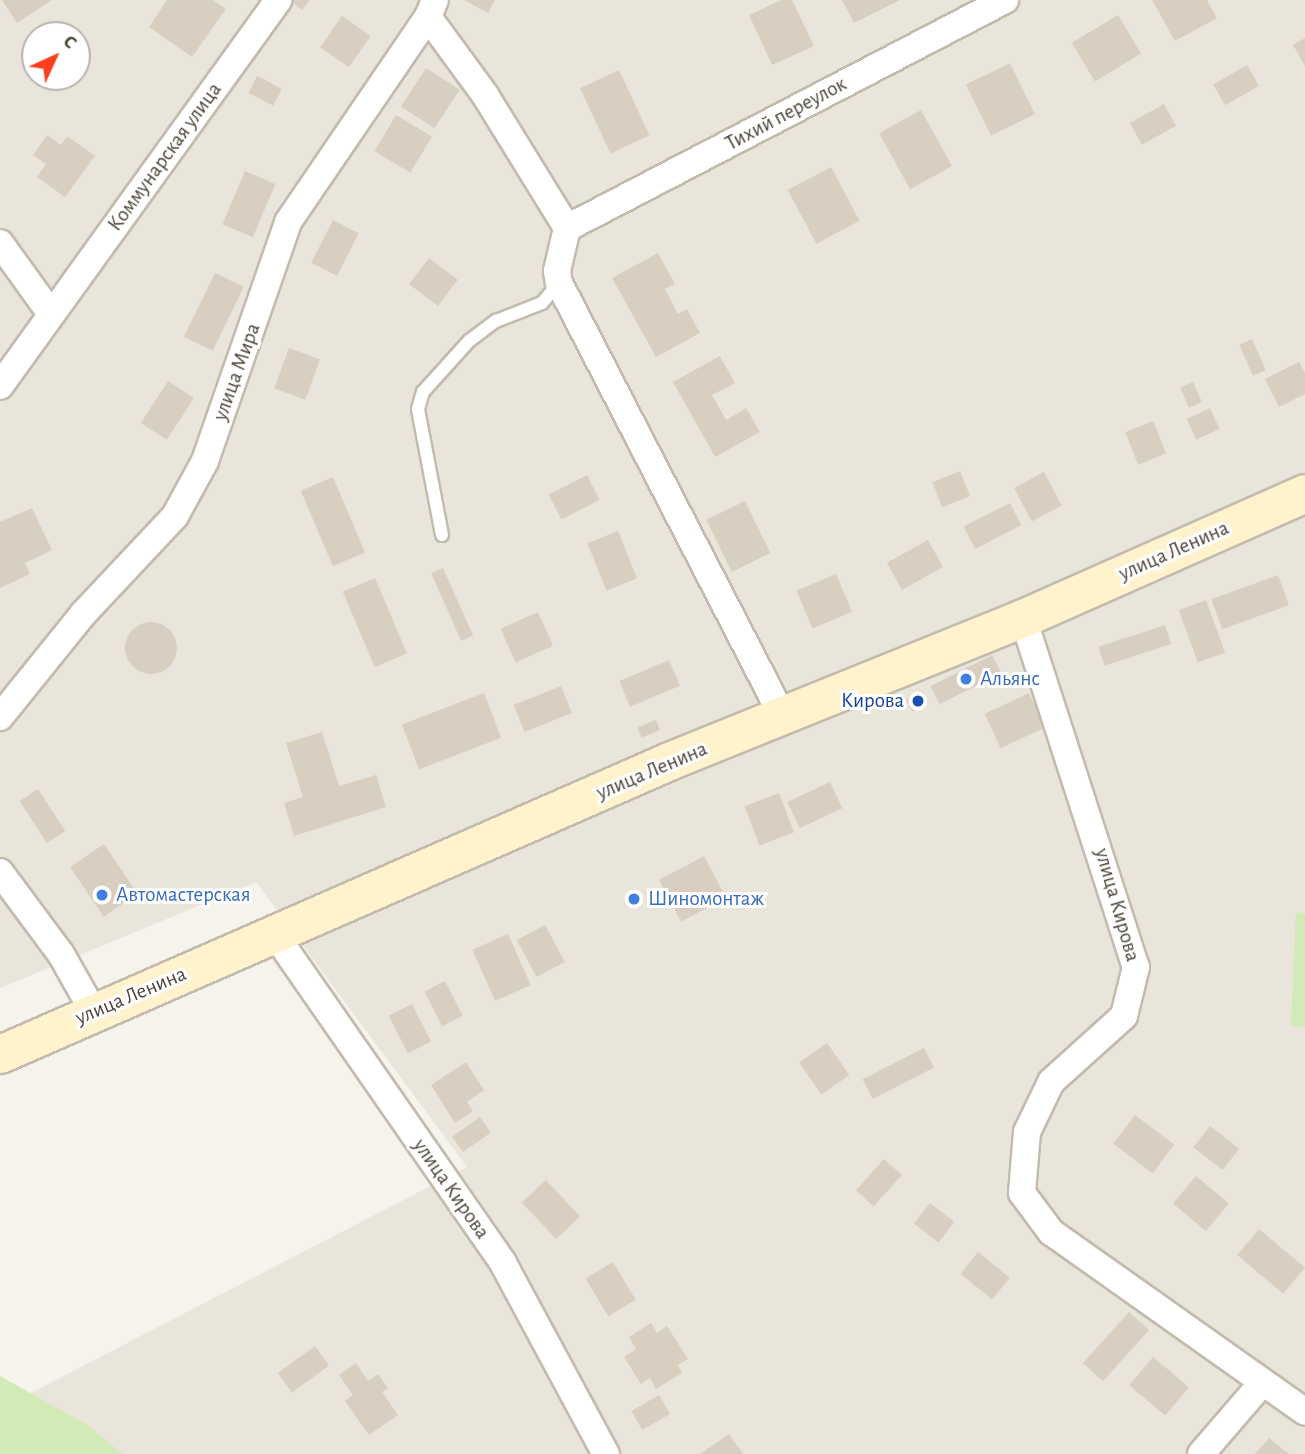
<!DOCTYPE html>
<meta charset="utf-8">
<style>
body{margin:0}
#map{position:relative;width:1305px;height:1454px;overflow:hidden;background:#f6f3ec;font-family:"Alegreya Sans",sans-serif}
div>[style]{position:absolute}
.residential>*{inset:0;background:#eae5da}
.green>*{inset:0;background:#d2eab5}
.building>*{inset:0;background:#d8cfc1;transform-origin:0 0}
.round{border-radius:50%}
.roads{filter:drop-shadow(2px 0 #c2bbae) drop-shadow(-2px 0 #c2bbae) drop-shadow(0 2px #c2bbae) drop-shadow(0 -2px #c2bbae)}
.service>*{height:12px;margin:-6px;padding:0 6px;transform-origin:6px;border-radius:6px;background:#fff}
.minor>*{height:26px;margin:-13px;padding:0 13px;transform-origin:13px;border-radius:13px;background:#fff}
.secondary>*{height:37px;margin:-18.5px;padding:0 18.5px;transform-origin:18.5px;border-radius:18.5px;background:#fff3cd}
.dots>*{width:19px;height:19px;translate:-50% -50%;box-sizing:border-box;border:4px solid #fff;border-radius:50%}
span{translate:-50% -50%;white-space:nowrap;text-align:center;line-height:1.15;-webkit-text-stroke:6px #fff;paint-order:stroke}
.street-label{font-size:21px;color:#4b4439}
.shop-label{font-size:21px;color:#366cbe}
.left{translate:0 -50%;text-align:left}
.transit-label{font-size:21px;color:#164399}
.right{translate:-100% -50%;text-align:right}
.north{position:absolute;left:21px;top:21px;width:70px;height:70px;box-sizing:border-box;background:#fff;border:2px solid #b7b4b0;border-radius:50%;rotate:45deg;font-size:19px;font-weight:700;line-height:28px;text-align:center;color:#4b4439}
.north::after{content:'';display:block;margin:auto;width:24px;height:32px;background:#fc3f1d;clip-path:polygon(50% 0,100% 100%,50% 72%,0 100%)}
</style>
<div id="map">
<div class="residential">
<i style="clip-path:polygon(evenodd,0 0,1305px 0,1305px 1454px,0 1454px,0 1409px,467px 1167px,256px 882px,0 988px,0 0,35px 35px,77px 35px,77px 77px,35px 77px,35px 35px)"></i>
</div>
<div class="green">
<i style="clip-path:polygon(1296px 912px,1305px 914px,1305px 1027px,1291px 1026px)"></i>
<i style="clip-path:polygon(0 1376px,89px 1426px,122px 1454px,0 1454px)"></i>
</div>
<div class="building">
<i style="clip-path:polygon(2px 0,52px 0,17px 23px)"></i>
<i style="clip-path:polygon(167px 0,213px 0,226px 9px,192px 57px,149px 27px)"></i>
<i style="clip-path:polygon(289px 0,310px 0,302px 10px)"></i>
<i style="clip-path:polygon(464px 0,495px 0,488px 13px)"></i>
<i style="clip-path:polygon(781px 0,792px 0,814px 46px,772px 65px,749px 15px)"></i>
<i style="clip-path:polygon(842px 0,900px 0,854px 23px)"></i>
<i style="clip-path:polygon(1152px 0,1207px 0,1217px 18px,1175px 41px)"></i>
<i style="left:1118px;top:15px;width:45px;height:54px;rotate:59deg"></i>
<i style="left:342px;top:16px;width:35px;height:38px;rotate:35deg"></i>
<i style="clip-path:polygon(1305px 38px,1305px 66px,1293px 45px)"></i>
<i style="left:1010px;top:63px;width:57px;height:49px;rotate:64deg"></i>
<i style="left:1247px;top:65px;width:24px;height:39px;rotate:60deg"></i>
<i style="left:426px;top:68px;width:40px;height:46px;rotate:33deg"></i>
<i style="left:619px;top:70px;width:72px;height:43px;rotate:65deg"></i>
<i style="left:257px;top:76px;width:28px;height:19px;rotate:27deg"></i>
<i style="left:1164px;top:104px;width:25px;height:39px;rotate:61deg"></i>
<i style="left:921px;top:110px;width:64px;height:48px;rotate:61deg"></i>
<i style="left:396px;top:115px;width:42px;height:42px;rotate:31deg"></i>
<i style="clip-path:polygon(47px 135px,61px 145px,67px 136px,95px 156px,65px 197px,37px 177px,46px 164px,33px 155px)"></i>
<i style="left:831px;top:167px;width:61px;height:49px;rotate:62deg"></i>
<i style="left:245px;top:171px;width:33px;height:58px;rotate:23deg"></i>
<i style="left:333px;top:220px;width:29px;height:48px;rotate:27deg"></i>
<i style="clip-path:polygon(658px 253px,675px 284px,665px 289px,678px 314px,687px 309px,700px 333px,656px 357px,612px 278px)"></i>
<i style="left:429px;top:258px;width:36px;height:33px;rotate:37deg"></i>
<i style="left:215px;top:273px;width:32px;height:71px;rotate:26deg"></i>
<i style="left:1252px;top:339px;width:34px;height:14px;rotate:66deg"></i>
<i style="left:289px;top:348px;width:33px;height:43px;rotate:20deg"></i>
<i style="clip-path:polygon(720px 356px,735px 383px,712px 395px,726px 420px,746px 408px,760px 432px,715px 457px,673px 382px)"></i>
<i style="clip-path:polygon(1299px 362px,1305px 373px,1305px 394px,1279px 407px,1265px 379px)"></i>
<i style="left:168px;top:381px;width:31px;height:50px;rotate:33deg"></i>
<i style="left:1193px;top:382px;width:22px;height:14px;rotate:66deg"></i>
<i style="left:1210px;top:408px;width:23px;height:26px;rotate:65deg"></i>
<i style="left:1153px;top:421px;width:35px;height:30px;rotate:68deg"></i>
<i style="left:960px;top:471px;width:27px;height:30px;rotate:68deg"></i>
<i style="left:1044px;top:472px;width:38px;height:34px;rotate:62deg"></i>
<i style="left:587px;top:475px;width:28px;height:43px;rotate:63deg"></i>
<i style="left:333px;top:477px;width:82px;height:35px;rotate:67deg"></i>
<i style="left:745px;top:501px;width:58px;height:43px;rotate:64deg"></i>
<i style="left:1010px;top:503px;width:25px;height:52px;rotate:63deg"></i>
<i style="clip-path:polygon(32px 508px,52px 550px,25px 563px,30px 574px,0 588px,0 522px)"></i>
<i style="left:618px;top:531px;width:51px;height:33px;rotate:68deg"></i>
<i style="left:928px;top:540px;width:31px;height:47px;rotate:61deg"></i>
<i style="left:443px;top:568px;width:74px;height:13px;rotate:66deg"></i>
<i style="left:836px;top:574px;width:41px;height:43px;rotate:67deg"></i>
<i style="left:1278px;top:575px;width:32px;height:71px;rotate:70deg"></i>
<i style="left:375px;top:578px;width:82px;height:35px;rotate:67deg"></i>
<i style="left:1206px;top:600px;width:56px;height:29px;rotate:70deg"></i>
<i style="left:538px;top:612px;width:37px;height:41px;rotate:66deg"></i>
<i class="round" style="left:125px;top:622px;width:52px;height:52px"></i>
<i style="left:1165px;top:625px;width:20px;height:70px;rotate:72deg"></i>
<i style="left:992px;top:655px;width:20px;height:69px;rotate:63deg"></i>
<i style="left:669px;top:660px;width:28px;height:54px;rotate:67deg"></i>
<i style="left:561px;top:686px;width:29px;height:51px;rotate:68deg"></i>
<i style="left:923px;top:691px;width:13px;height:19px;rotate:63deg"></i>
<i style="left:484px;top:693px;width:48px;height:88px;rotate:69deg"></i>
<i style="left:1029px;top:693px;width:38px;height:49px;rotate:65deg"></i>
<i style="left:656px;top:720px;width:11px;height:20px;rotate:68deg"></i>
<i style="clip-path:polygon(322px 732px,339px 786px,376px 775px,386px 807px,294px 836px,284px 803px,303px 797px,286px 743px)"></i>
<i style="left:830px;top:782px;width:29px;height:47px;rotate:65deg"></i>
<i style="left:38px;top:789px;width:50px;height:22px;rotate:57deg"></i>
<i style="left:779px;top:793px;width:42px;height:37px;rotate:69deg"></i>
<i style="left:104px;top:844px;width:60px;height:41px;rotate:56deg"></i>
<i style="left:704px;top:856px;width:47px;height:51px;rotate:62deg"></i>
<i style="left:545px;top:925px;width:42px;height:32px;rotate:62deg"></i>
<i style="left:508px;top:934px;width:56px;height:39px;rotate:66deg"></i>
<i style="left:445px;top:981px;width:39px;height:23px;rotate:63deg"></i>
<i style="left:412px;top:1004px;width:42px;height:26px;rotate:63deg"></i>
<i style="left:827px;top:1043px;width:39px;height:34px;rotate:55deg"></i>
<i style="left:924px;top:1048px;width:22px;height:69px;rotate:63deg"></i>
<i style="clip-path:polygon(466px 1062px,484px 1090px,467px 1102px,473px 1111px,455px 1123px,431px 1085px)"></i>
<i style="left:1135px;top:1115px;width:49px;height:36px;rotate:37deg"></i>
<i style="left:480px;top:1117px;width:19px;height:34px;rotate:55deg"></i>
<i style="left:1210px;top:1126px;width:37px;height:27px;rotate:38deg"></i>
<i style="left:884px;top:1159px;width:24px;height:42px;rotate:42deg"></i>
<i style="left:1196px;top:1176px;width:43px;height:36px;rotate:40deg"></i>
<i style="left:546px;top:1180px;width:50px;height:33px;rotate:47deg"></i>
<i style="left:930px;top:1203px;width:31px;height:26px;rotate:38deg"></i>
<i style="left:1259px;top:1229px;width:60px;height:34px;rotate:40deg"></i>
<i style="left:978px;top:1252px;width:41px;height:28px;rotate:39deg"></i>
<i style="left:613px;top:1262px;width:44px;height:32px;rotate:59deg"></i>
<i style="left:1129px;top:1312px;width:27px;height:69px;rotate:42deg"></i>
<i style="clip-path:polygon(651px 1323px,657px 1333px,667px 1326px,688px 1359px,678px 1365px,682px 1373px,656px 1389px,650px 1378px,641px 1384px,624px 1357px,636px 1349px,629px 1337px)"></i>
<i style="left:315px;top:1346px;width:24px;height:46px;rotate:54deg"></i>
<i style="left:1153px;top:1357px;width:47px;height:37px;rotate:40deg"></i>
<i style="clip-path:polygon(356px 1363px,368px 1381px,378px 1374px,388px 1388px,382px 1392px,398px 1415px,369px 1435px,345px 1401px,353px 1395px,339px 1375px)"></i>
<i style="left:659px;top:1395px;width:22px;height:32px;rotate:60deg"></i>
<i style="clip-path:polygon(729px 1434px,743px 1454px,700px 1454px)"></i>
<i style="clip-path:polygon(1269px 1438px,1289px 1454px,1255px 1454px)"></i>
</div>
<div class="roads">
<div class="service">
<i style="left:442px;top:535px;width:128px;rotate:-100.8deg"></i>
<i style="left:418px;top:409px;width:18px;rotate:-74deg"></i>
<i style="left:423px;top:392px;width:69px;rotate:-48deg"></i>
<i style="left:469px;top:341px;width:34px;rotate:-37deg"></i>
<i style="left:496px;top:321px;width:49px;rotate:-21.4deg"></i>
<i style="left:542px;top:303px;width:26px;rotate:-50deg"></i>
</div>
<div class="minor">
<i style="left:428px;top:17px;width:97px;rotate:53.8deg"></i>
<i style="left:485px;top:95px;width:156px;rotate:58.3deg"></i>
<i style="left:567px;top:228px;width:44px;rotate:103.1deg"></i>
<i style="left:557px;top:271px;width:12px;rotate:81deg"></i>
<i style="left:559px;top:283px;width:491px;rotate:62.7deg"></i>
<i style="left:567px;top:228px;width:494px;rotate:-27.5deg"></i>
<i style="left:0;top:243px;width:87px;rotate:54.3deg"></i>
<i style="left:0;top:386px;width:476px;rotate:-54.2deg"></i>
<i style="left:1023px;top:618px;width:367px;rotate:72.1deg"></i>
<i style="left:1136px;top:967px;width:50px;rotate:103.8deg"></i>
<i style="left:1124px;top:1016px;width:98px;rotate:137.9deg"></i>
<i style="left:1051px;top:1082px;width:55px;rotate:115.6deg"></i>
<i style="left:1027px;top:1132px;width:61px;rotate:94.7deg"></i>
<i style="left:1022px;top:1193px;width:49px;rotate:53.4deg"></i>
<i style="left:1051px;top:1232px;width:311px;rotate:35.3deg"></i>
<i style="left:0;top:717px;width:132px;rotate:-51.1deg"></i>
<i style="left:83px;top:614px;width:134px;rotate:-46.8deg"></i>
<i style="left:175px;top:516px;width:63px;rotate:-61.4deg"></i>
<i style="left:205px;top:461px;width:253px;rotate:-70.8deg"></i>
<i style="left:288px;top:222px;width:248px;rotate:-55.7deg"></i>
<i style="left:428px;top:17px;width:18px;rotate:-68deg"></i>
<i style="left:0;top:872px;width:102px;rotate:53.4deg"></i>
<i style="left:61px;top:954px;width:65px;rotate:60.7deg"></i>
<i style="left:276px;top:936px;width:398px;rotate:55.2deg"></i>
<i style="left:503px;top:1263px;width:217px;rotate:61.7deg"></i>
<i style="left:1201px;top:1454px;width:94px;rotate:-49.3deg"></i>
</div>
<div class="secondary">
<i style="left:0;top:1054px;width:730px;rotate:-23.65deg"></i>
<i style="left:669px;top:761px;width:382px;rotate:-22deg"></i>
<i style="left:1023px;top:618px;width:308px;rotate:-23.9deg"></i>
</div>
</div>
<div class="dots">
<i style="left:966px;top:679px;background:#3f7fe0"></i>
<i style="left:918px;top:701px;background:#1a4fb4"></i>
<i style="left:102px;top:895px;background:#3f7fe0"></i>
<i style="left:634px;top:899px;background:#3f7fe0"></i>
</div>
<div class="street-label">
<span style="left:786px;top:114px;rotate:-28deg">Тихий переулок</span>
<span style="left:165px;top:157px;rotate:-54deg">Коммунарская улица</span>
<span style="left:237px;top:372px;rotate:-70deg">улица Мира</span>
<span style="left:1174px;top:551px;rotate:-24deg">улица Ленина</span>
<span style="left:652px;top:771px;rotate:-23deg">улица Ленина</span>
<span style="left:1117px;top:905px;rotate:74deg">улица Кирова</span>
<span style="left:131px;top:996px;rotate:-23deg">улица Ленина</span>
<span style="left:451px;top:1189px;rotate:55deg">улица Кирова</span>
</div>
<div class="shop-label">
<span class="left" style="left:980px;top:679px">Альянс</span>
<span class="left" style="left:116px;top:895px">Автомастерская</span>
<span class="left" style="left:648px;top:899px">Шиномонтаж</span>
</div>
<div class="transit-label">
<span class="right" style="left:904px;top:701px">Кирова</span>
</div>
<div class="north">С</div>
</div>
